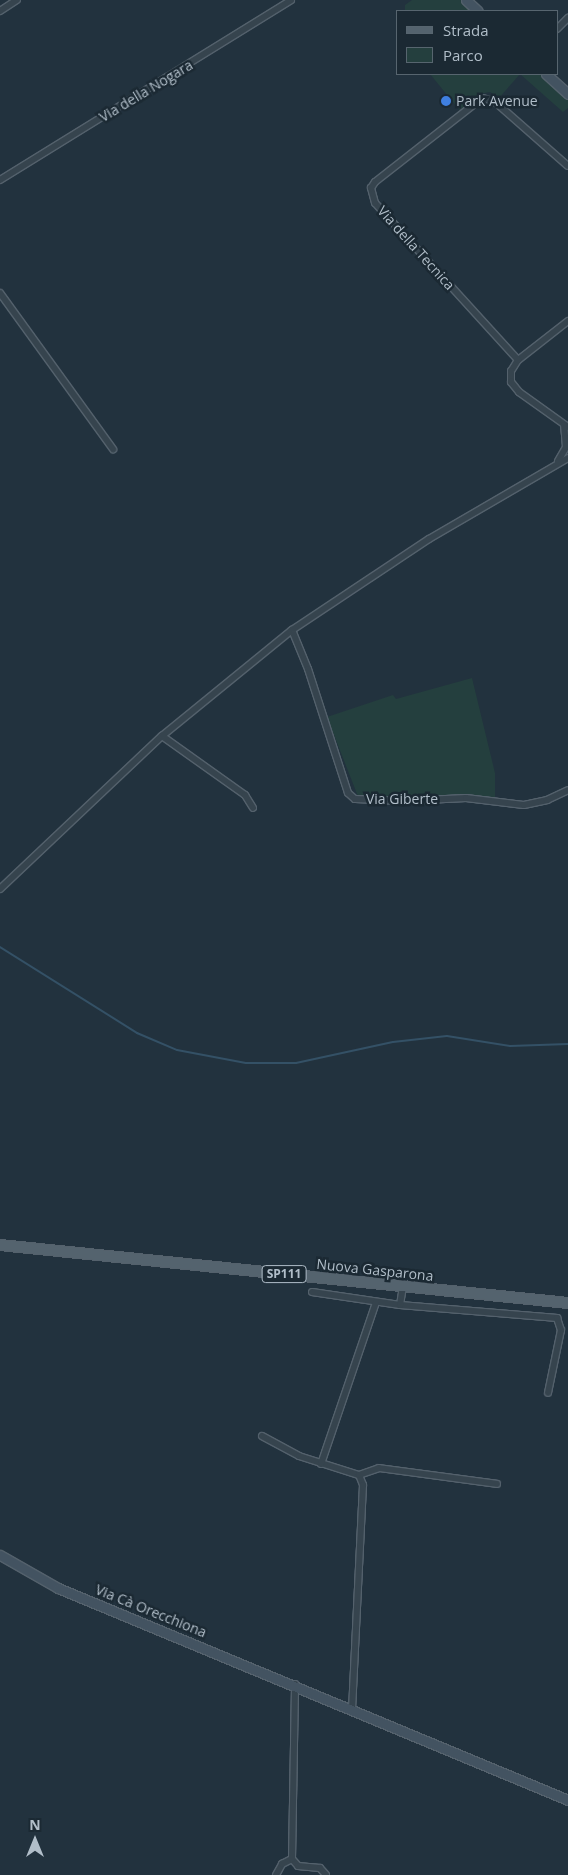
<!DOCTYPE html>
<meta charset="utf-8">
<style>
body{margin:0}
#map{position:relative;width:568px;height:1875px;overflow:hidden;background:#22323e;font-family:"Open Sans",sans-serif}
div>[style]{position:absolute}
.green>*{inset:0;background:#243f3e}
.stream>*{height:2px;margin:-1px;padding:0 1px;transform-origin:1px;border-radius:1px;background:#345166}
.roads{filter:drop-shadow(1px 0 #54616c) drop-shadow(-1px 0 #54616c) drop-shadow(0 1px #54616c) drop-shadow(0 -1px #54616c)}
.street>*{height:6px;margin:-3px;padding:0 3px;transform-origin:3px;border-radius:3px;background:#36444e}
.secondary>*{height:9px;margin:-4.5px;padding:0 4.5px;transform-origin:4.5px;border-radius:4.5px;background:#435361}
.primary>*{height:10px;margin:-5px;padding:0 5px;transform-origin:5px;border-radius:5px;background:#54636e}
.dots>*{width:14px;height:14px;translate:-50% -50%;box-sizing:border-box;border:2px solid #1b2933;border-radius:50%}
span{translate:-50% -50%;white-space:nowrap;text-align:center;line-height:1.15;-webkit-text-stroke:5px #1b2933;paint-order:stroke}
.shield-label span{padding:1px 4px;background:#1b2933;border:1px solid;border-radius:4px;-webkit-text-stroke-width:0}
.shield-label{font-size:12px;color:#b1bec9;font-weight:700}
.street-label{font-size:14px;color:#b1bec9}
.poi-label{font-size:14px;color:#b1bec9}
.left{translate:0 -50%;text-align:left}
.legend{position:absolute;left:396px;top:10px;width:162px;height:65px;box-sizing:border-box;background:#1b2933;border:1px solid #57656f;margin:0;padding:6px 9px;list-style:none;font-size:15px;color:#b1bec9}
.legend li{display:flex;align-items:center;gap:10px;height:25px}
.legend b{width:25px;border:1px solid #57656f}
.north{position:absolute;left:10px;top:1815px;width:50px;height:50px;-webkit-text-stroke:4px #1b2933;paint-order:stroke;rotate:0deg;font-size:14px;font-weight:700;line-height:20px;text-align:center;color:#b1bec9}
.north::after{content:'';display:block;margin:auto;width:18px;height:22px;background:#b1bec9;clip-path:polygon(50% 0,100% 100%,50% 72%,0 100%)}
</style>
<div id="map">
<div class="green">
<i style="clip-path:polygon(412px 0,461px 0,473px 11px,405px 11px,405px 5px)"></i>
<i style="clip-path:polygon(430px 74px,540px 74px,568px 98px,568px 108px,563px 112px,520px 74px,499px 98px,490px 92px,479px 94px,461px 112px)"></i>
<i style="clip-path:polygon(472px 678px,495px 773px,495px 800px,359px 799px,327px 717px,393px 695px,396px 699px)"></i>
</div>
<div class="stream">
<i style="left:0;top:947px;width:162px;rotate:32.1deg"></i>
<i style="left:137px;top:1033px;width:43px;rotate:23deg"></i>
<i style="left:177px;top:1050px;width:70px;rotate:10.7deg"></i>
<i style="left:246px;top:1063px;width:50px"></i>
<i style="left:296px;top:1063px;width:99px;rotate:-12.2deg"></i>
<i style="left:393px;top:1042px;width:54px;rotate:-6.3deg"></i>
<i style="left:447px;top:1036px;width:64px;rotate:9deg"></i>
<i style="left:510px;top:1046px;width:58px;rotate:-2deg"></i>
</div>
<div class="roads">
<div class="street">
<i style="left:0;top:11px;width:20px;rotate:-33deg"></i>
<i style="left:557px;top:29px;width:16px;rotate:-45deg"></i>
<i style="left:0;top:180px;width:342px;rotate:-31.7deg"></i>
<i style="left:0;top:293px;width:193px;rotate:54.1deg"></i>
<i style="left:568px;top:321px;width:63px;rotate:142deg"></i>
<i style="left:518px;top:360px;width:13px;rotate:122deg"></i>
<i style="left:511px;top:371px;width:11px;rotate:90deg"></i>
<i style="left:511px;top:382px;width:13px;rotate:51deg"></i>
<i style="left:519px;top:392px;width:60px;rotate:35.5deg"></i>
<i style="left:518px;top:360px;width:212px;rotate:-132.3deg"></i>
<i style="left:375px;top:203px;width:16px;rotate:-105deg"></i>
<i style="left:371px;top:188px;width:7px;rotate:-56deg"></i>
<i style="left:375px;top:182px;width:136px;rotate:-38.1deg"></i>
<i style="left:482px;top:98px;width:12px;rotate:14deg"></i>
<i style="left:494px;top:101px;width:98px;rotate:41.3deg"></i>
<i style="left:558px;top:461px;width:16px;rotate:-60deg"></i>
<i style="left:566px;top:447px;width:22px;rotate:-95deg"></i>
<i style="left:292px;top:630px;width:42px;rotate:67.7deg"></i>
<i style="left:308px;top:669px;width:130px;rotate:72.1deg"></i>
<i style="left:348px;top:793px;width:9px;rotate:41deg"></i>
<i style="left:355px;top:799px;width:50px;rotate:2.3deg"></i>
<i style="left:405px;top:801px;width:61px;rotate:-2.8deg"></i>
<i style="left:466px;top:798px;width:58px;rotate:6.9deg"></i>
<i style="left:524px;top:805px;width:24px;rotate:-12deg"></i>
<i style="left:547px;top:800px;width:23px;rotate:-25deg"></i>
<i style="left:162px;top:736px;width:102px;rotate:35.4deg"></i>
<i style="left:245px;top:795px;width:15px;rotate:58deg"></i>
<i style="left:0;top:889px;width:223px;rotate:-43.4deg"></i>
<i style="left:162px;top:736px;width:168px;rotate:-39.2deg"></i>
<i style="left:292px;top:630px;width:164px;rotate:-33.6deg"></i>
<i style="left:429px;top:539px;width:161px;rotate:-30.2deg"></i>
<i style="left:312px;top:1292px;width:89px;rotate:8.4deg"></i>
<i style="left:400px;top:1305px;width:158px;rotate:4.7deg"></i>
<i style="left:557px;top:1318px;width:13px;rotate:72deg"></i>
<i style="left:561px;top:1330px;width:64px;rotate:101.7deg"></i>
<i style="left:400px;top:1305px;width:19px;rotate:-81deg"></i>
<i style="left:262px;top:1436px;width:42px;rotate:28.4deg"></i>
<i style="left:299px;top:1456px;width:63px;rotate:17.6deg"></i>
<i style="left:359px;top:1475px;width:11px;rotate:68deg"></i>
<i style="left:363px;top:1485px;width:223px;rotate:92.8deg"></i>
<i style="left:321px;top:1464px;width:171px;rotate:-71.2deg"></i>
<i style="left:359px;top:1475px;width:21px;rotate:-19deg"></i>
<i style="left:379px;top:1468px;width:119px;rotate:7.7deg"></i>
<i style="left:292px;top:1859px;width:9px;rotate:49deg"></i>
<i style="left:298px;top:1866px;width:22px;rotate:5deg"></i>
<i style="left:320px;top:1868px;width:9px;rotate:49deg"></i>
<i style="left:276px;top:1875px;width:13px;rotate:-61deg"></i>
<i style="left:282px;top:1864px;width:11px;rotate:-27deg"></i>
<i style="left:292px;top:1859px;width:175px;rotate:-89deg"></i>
</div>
<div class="secondary">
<i style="left:466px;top:0;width:16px;rotate:43deg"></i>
<i style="left:546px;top:74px;width:30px;rotate:42deg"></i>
<i style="left:0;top:1555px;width:67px;rotate:29.6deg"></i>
<i style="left:58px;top:1588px;width:552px;rotate:22.57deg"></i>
</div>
<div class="primary">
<i style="left:0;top:1245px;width:571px;rotate:5.83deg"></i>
</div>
</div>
<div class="dots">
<i style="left:446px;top:101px;background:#3f7fe0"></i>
</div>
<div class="shield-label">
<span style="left:284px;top:1274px">SP111</span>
</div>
<div class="street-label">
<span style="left:146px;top:91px;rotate:-31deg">Via della Nogara</span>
<span style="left:416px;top:248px;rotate:48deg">Via della Tecnica</span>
<span style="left:402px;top:799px">Via Giberte</span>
<span style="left:375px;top:1270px;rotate:6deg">Nuova Gasparona</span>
<span style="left:151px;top:1611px;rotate:22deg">Via Cà Orecchiona</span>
</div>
<div class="poi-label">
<span class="left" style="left:456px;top:101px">Park Avenue</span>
</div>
<ul class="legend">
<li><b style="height:6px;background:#54636e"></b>Strada</li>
<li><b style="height:14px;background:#243f3e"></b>Parco</li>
</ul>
<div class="north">N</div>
</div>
